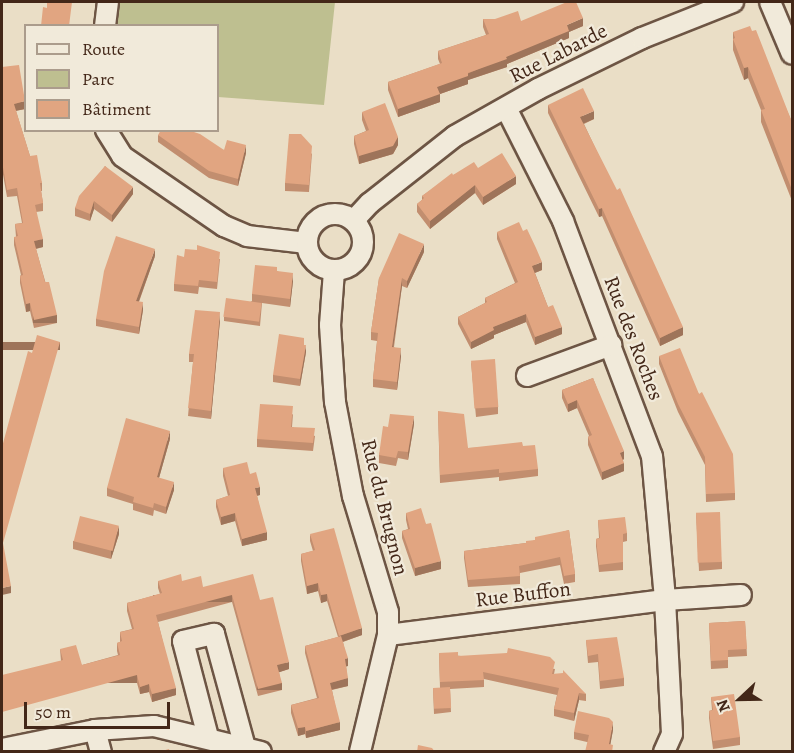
<!DOCTYPE html>
<meta charset="utf-8">
<style>
body{margin:0}
#map{position:relative;width:794px;height:753px;overflow:hidden;background:#eadec6;font-family:Alegreya,serif}
div>[style]{position:absolute}
.green>*{inset:0;background:#bebf90}
.roads{filter:drop-shadow(2px 0 #6d5544) drop-shadow(-2px 0 #6d5544) drop-shadow(0 2px #6d5544) drop-shadow(0 -2px #6d5544)}
.minor>*{height:20px;margin:-10px;padding:0 10px;transform-origin:10px;border-radius:10px;background:#f1eada}
.minor>.ring{margin:-10px;padding:0;box-sizing:content-box;background:none;border:20px solid #f1eada;border-radius:50%}
.wall>*{inset:0;background:#c28e6f}
.shaded-wall>*{inset:0;background:#9e745a;transform-origin:0 0}
.building>*{inset:0;background:#e1a581;transform-origin:0 0}
span{translate:-50% -50%;white-space:nowrap;text-align:center;line-height:1.15;-webkit-text-stroke:4.5px #f1eada;paint-order:stroke}
.street-label{font-size:21px;color:#432718}
.frame{position:absolute;inset:0;border:3px solid #432718;pointer-events:none}
.legend{position:absolute;left:24px;top:24px;width:195px;height:108px;box-sizing:border-box;background:#f1eada;border:2px solid #ab9c8c;margin:0;padding:8px 10px;list-style:none;font-size:18px;color:#432718}
.legend li{display:flex;align-items:center;gap:12px;height:30px}
.legend b{width:30px;border:2px solid #ab9c8c}
.north{position:absolute;left:710px;top:669px;width:60px;height:60px;-webkit-text-stroke:4px #f1eada;paint-order:stroke;rotate:248deg;font-size:16px;font-weight:700;line-height:24px;text-align:center;color:#432718}
.north::after{content:'';display:block;margin:auto;width:21px;height:27px;background:#432718;clip-path:polygon(50% 0,100% 100%,50% 72%,0 100%)}
.scale{position:absolute;left:24px;top:702px;width:146px;height:27px;box-sizing:border-box;border:3px solid #432718;border-top:0;padding-left:8px;font-size:18px;line-height:21px;white-space:nowrap;color:#432718;-webkit-text-stroke:4px #f1eada;paint-order:stroke}
</style>
<div id="map">
<div class="green">
<i style="clip-path:polygon(119px 2px,335px 2px,324px 105px,218px 97px,218px 26px,117px 25px)"></i>
</div>
<div class="roads">
<div class="minor">
<i style="left:770px;top:2px;width:56px;rotate:67.1deg"></i>
<i style="left:105px;top:26px;width:24px;rotate:-83deg"></i>
<i style="left:506px;top:108px;width:127px;rotate:63.2deg"></i>
<i style="left:563px;top:221px;width:251px;rotate:69.3deg"></i>
<i style="left:652px;top:456px;width:145px;rotate:84.8deg"></i>
<i style="left:665px;top:600px;width:134px;rotate:87deg"></i>
<i style="left:672px;top:734px;width:20px;rotate:114deg"></i>
<i style="left:106px;top:130px;width:31px;rotate:58deg"></i>
<i style="left:122px;top:156px;width:124px;rotate:34.5deg"></i>
<i style="left:224px;top:226px;width:25px;rotate:23deg"></i>
<i style="left:247px;top:236px;width:60px;rotate:6.7deg"></i>
<i class="ring" style="left:307px;top:214px;width:36px;height:36px"></i>
<i style="left:354px;top:220px;width:23px;rotate:-47deg"></i>
<i style="left:370px;top:203px;width:108px;rotate:-38.2deg"></i>
<i style="left:455px;top:136px;width:95px;rotate:-29.5deg"></i>
<i style="left:538px;top:89px;width:116px;rotate:-26.1deg"></i>
<i style="left:642px;top:38px;width:98px;rotate:-21.6deg"></i>
<i style="left:334px;top:271px;width:54px;rotate:94.2deg"></i>
<i style="left:330px;top:325px;width:77px;rotate:86.3deg"></i>
<i style="left:335px;top:402px;width:96px;rotate:79.2deg"></i>
<i style="left:353px;top:496px;width:121px;rotate:73.2deg"></i>
<i style="left:388px;top:612px;width:23px;rotate:90deg"></i>
<i style="left:388px;top:635px;width:120px;rotate:103.5deg"></i>
<i style="left:527px;top:376px;width:90px;rotate:-20.3deg"></i>
<i style="left:388px;top:635px;width:279px;rotate:-7.2deg"></i>
<i style="left:665px;top:600px;width:76px;rotate:-3.8deg"></i>
<i style="left:95px;top:730px;width:23px;rotate:75deg"></i>
<i style="left:208px;top:737px;width:99px;rotate:-104.6deg"></i>
<i style="left:183px;top:641px;width:32px;rotate:-13deg"></i>
<i style="left:214px;top:634px;width:117px;rotate:74.7deg"></i>
<i style="left:2px;top:749px;width:95px;rotate:-11.5deg"></i>
<i style="left:95px;top:730px;width:59px;rotate:-3.9deg"></i>
<i style="left:154px;top:726px;width:110px;rotate:13.7deg"></i>
</div>
</div>
<div class="wall">
<i style="clip-path:polygon(483px 19px,583px 26px,569px 32px,569px 38px,507px 64px,507px 67px,468px 80px,468px 84px,440px 94px,440px 102px,398px 117px,388px 90px,388px 82px,440px 64px,438px 59px,438px 51px,486px 35px,483px 27px)"></i>
<i style="clip-path:polygon(752px 31px,792px 122px,792px 201px,761px 122px,761px 110px,748px 78px,744px 80px,733px 50px,733px 32px)"></i>
<i style="clip-path:polygon(2px 67px,25px 109px,16px 111px,30px 156px,42px 183px,42px 191px,41px 191px,43px 203px,43px 211px,36px 212px,43px 247px,36px 249px,57px 323px,34px 328px,30px 311px,26px 312px,20px 283px,20px 276px,21px 275px,14px 245px,14px 237px,16px 237px,15px 224px,22px 223px,17px 196px,7px 197px,2px 169px)"></i>
<i style="clip-path:polygon(548px 105px,594px 119px,584px 124px,683px 335px,660px 346px,602px 216px,599px 217px,548px 113px)"></i>
<i style="clip-path:polygon(362px 112px,398px 145px,393px 154px,359px 164px,354px 144px,354px 136px,366px 131px,362px 120px)"></i>
<i style="clip-path:polygon(158px 135px,224px 150px,246px 153px,238px 186px,209px 178px,158px 142px)"></i>
<i style="clip-path:polygon(312px 153px,309px 192px,285px 191px,285px 183px)"></i>
<i style="clip-path:polygon(105px 166px,133px 194px,112px 222px,94px 209px,90px 221px,75px 216px,75px 208px)"></i>
<i style="clip-path:polygon(478px 168px,516px 184px,483px 205px,475px 193px,430px 229px,417px 212px,417px 204px,422px 200px,422px 196px,453px 175px)"></i>
<i style="clip-path:polygon(497px 232px,542px 270px,535px 273px,548px 307px,562px 334px,535px 345px,526px 322px,494px 335px,494px 338px,471px 349px,458px 324px,458px 317px,485px 303px,485px 298px,515px 283px,497px 239px)"></i>
<i style="clip-path:polygon(424px 252px,407px 288px,402px 286px,394px 347px,401px 356px,397px 390px,373px 387px,373px 379px,377px 341px,371px 340px,371px 332px,379px 278px)"></i>
<i style="clip-path:polygon(155px 256px,139px 302px,143px 310px,139px 334px,96px 326px,96px 319px)"></i>
<i style="clip-path:polygon(184px 257px,220px 259px,217px 289px,199px 287px,198px 294px,174px 291px,174px 284px)"></i>
<i style="clip-path:polygon(277px 271px,293px 281px,290px 307px,262px 303px,260px 326px,224px 321px,224px 317px,252px 301px,252px 294px)"></i>
<i style="clip-path:polygon(220px 320px,211px 419px,188px 416px,193px 362px,189px 362px,189px 354px)"></i>
<i style="clip-path:polygon(304px 345px,306px 352px,300px 386px,273px 382px,273px 375px)"></i>
<i style="clip-path:polygon(659px 356px,699px 394px,735px 493px,735px 500px,706px 502px,705px 465px,678px 412px,659px 364px)"></i>
<i style="clip-path:polygon(471px 362px,498px 407px,498px 414px,476px 417px)"></i>
<i style="clip-path:polygon(593px 378px,624px 459px,623px 460px,624px 471px,602px 480px,588px 445px,588px 437px,589px 436px,577px 408px,568px 412px,562px 398px,562px 390px)"></i>
<i style="clip-path:polygon(438px 411px,468px 448px,523px 446px,538px 469px,538px 476px,499px 481px,499px 477px,440px 483px)"></i>
<i style="clip-path:polygon(293px 414px,292px 427px,315px 436px,313px 451px,257px 447px,257px 439px)"></i>
<i style="clip-path:polygon(414px 424px,408px 460px,398px 458px,396px 466px,379px 463px,379px 455px,388px 427px)"></i>
<i style="clip-path:polygon(170px 439px,159px 478px,174px 490px,166px 514px,154px 510px,153px 516px,133px 510px,133px 504px,107px 496px,107px 488px)"></i>
<i style="clip-path:polygon(223px 468px,250px 474px,260px 495px,257px 496px,267px 540px,242px 546px,235px 521px,221px 525px,216px 507px,216px 500px,228px 496px,223px 476px)"></i>
<i style="clip-path:polygon(406px 513px,426px 524px,441px 569px,415px 576px,402px 538px,402px 531px,408px 529px,406px 520px)"></i>
<i style="clip-path:polygon(696px 513px,722px 562px,722px 569px,699px 571px)"></i>
<i style="clip-path:polygon(598px 520px,627px 533px,627px 541px,623px 542px,623px 570px,599px 572px,596px 546px,596px 539px,599px 538px)"></i>
<i style="clip-path:polygon(569px 530px,575px 574px,575px 582px,564px 584px,560px 565px,520px 573px,520px 584px,468px 587px,464px 558px,464px 551px,526px 543px)"></i>
<i style="clip-path:polygon(119px 534px,111px 559px,73px 549px,73px 541px)"></i>
<i style="clip-path:polygon(310px 534px,362px 635px,343px 642px,348px 666px,346px 666px,348px 686px,332px 690px,340px 730px,306px 738px,305px 734px,298px 736px,291px 713px,291px 705px,317px 698px,305px 653px,305px 646px,338px 637px,327px 601px,321px 603px,318px 591px,307px 594px,301px 561px,301px 554px,313px 551px,310px 541px)"></i>
<i style="clip-path:polygon(158px 581px,182px 581px,203px 587px,260px 600px,289px 669px,279px 672px,282px 690px,258px 696px,232px 602px,158px 622px,176px 695px,152px 702px,149px 692px,140px 694px,137px 683px,61px 661px,60px 649px,82px 665px,118px 655px,117px 651px,117px 643px,120px 642px,120px 632px,132px 629px,127px 611px,127px 603px,160px 594px,158px 588px)"></i>
<i style="clip-path:polygon(745px 621px,747px 656px,728px 657px,728px 668px,711px 669px,709px 623px)"></i>
<i style="clip-path:polygon(586px 640px,624px 678px,624px 686px,600px 689px,598px 662px,588px 663px)"></i>
<i style="clip-path:polygon(439px 653px,555px 669px,554px 674px,586px 694px,586px 701px,579px 700px,574px 721px,554px 716px,554px 709px,557px 695px,484px 679px,484px 687px,450px 689px,451px 712px,434px 714px,433px 688px,440px 688px)"></i>
<i style="clip-path:polygon(711px 697px,740px 737px,740px 745px,713px 749px,709px 718px,709px 711px,712px 710px)"></i>
<i style="clip-path:polygon(613px 730px,610px 745px,613px 752px,587px 742px,574px 739px,574px 732px)"></i>
</div>
<div class="shaded-wall">
<i style="clip-path:polygon(3px 16px,3px 24px,2px 31px,2px 23px)"></i>
<i style="clip-path:polygon(583px 18px,583px 26px,569px 32px,569px 38px,507px 64px,507px 67px,468px 80px,468px 84px,440px 94px,440px 102px,398px 117px,398px 109px,437px 87px,506px 57px,567px 25px)"></i>
<i style="clip-path:polygon(748px 67px,748px 78px,744px 80px,744px 68px)"></i>
<i style="clip-path:polygon(25px 101px,25px 109px,14px 111px,14px 104px)"></i>
<i style="clip-path:polygon(594px 111px,594px 119px,580px 125px,580px 117px)"></i>
<i style="clip-path:polygon(398px 137px,398px 145px,393px 154px,359px 164px,359px 156px)"></i>
<i style="clip-path:polygon(246px 145px,246px 153px,238px 186px,238px 179px)"></i>
<i style="clip-path:polygon(516px 176px,516px 184px,483px 205px,483px 197px)"></i>
<i style="clip-path:polygon(475px 185px,475px 193px,430px 229px,430px 221px)"></i>
<i style="clip-path:polygon(133px 187px,133px 194px,112px 222px,112px 215px)"></i>
<i style="clip-path:polygon(94px 201px,94px 209px,90px 221px,90px 214px)"></i>
<i style="clip-path:polygon(602px 208px,602px 216px,599px 217px,599px 209px)"></i>
<i style="clip-path:polygon(43px 239px,43px 247px,34px 249px,34px 241px)"></i>
<i style="clip-path:polygon(424px 244px,424px 252px,407px 288px,407px 281px)"></i>
<i style="clip-path:polygon(155px 249px,155px 256px,136px 309px,136px 301px)"></i>
<i style="clip-path:polygon(542px 262px,542px 270px,532px 274px,532px 266px)"></i>
<i style="clip-path:polygon(293px 273px,293px 281px,290px 307px,290px 299px)"></i>
<i style="clip-path:polygon(402px 278px,402px 286px,392px 355px,392px 347px)"></i>
<i style="clip-path:polygon(143px 302px,143px 310px,139px 334px,139px 327px)"></i>
<i style="clip-path:polygon(30px 303px,30px 311px,26px 312px,26px 304px)"></i>
<i style="clip-path:polygon(220px 312px,220px 320px,211px 419px,211px 411px)"></i>
<i style="clip-path:polygon(526px 314px,526px 322px,494px 335px,494px 338px,471px 349px,471px 342px,493px 327px)"></i>
<i style="left:57px;top:315px;width:8px;height:24px;rotate:90deg"></i>
<i style="clip-path:polygon(562px 327px,562px 334px,535px 345px,535px 337px)"></i>
<i style="clip-path:polygon(683px 327px,683px 335px,660px 346px,660px 338px)"></i>
<i style="left:60px;top:342px;width:8px;height:209px;rotate:90deg"></i>
<i style="clip-path:polygon(306px 345px,306px 352px,300px 386px,300px 379px)"></i>
<i style="clip-path:polygon(401px 348px,401px 356px,397px 390px,397px 382px)"></i>
<i style="clip-path:polygon(577px 400px,577px 408px,568px 412px,568px 404px)"></i>
<i style="clip-path:polygon(414px 416px,414px 424px,408px 460px,408px 452px)"></i>
<i style="clip-path:polygon(170px 431px,170px 439px,157px 485px,157px 477px)"></i>
<i style="clip-path:polygon(624px 451px,624px 459px,620px 461px,620px 453px)"></i>
<i style="clip-path:polygon(624px 463px,624px 471px,602px 480px,602px 472px)"></i>
<i style="clip-path:polygon(174px 482px,174px 490px,166px 514px,166px 507px)"></i>
<i style="clip-path:polygon(260px 487px,260px 495px,255px 496px,255px 488px)"></i>
<i style="clip-path:polygon(235px 513px,235px 521px,221px 525px,221px 517px)"></i>
<i style="clip-path:polygon(119px 526px,119px 534px,111px 559px,111px 551px)"></i>
<i style="clip-path:polygon(267px 532px,267px 540px,242px 546px,242px 539px)"></i>
<i style="clip-path:polygon(441px 561px,441px 569px,415px 576px,415px 568px)"></i>
<i style="clip-path:polygon(318px 583px,318px 591px,307px 594px,307px 586px)"></i>
<i style="clip-path:polygon(11px 586px,11px 593px,2px 595px,2px 588px)"></i>
<i style="clip-path:polygon(327px 594px,327px 601px,321px 603px,321px 595px)"></i>
<i style="left:232px;top:595px;width:7px;height:79px;rotate:90deg"></i>
<i style="clip-path:polygon(362px 628px,362px 635px,339px 643px,339px 636px)"></i>
<i style="clip-path:polygon(348px 658px,348px 666px,345px 667px,345px 659px)"></i>
<i style="clip-path:polygon(289px 662px,289px 669px,277px 673px,277px 665px)"></i>
<i style="left:137px;top:675px;width:8px;height:140px;rotate:90deg"></i>
<i style="clip-path:polygon(348px 678px,348px 686px,330px 690px,330px 683px)"></i>
<i style="left:282px;top:683px;width:7px;height:25px;rotate:90deg"></i>
<i style="clip-path:polygon(149px 684px,149px 692px,140px 694px,140px 687px)"></i>
<i style="clip-path:polygon(176px 688px,176px 695px,152px 702px,152px 694px)"></i>
<i style="clip-path:polygon(579px 693px,579px 700px,574px 721px,574px 713px)"></i>
<i style="clip-path:polygon(340px 722px,340px 730px,306px 738px,306px 731px)"></i>
<i style="clip-path:polygon(613px 722px,613px 730px,609px 752px,609px 744px)"></i>
<i style="clip-path:polygon(305px 727px,305px 734px,298px 736px,298px 728px)"></i>
</div>
<div class="building">
<i style="clip-path:polygon(47px 2px,72px 2px,69px 26px,41px 26px,43px 7px,47px 8px)"></i>
<i style="clip-path:polygon(567px 2px,576px 2px,583px 18px,567px 25px,569px 31px,506px 57px,507px 59px,468px 73px,468px 76px,437px 87px,440px 94px,398px 109px,388px 82px,442px 63px,438px 51px,489px 34px,483px 19px,495px 19px,518px 11px,521px 21px)"></i>
<i style="clip-path:polygon(750px 26px,752px 31px,756px 30px,792px 122px,792px 190px,761px 110px,765px 109px,748px 67px,744px 68px,733px 39px,735px 38px,733px 32px)"></i>
<i style="clip-path:polygon(19px 65px,25px 101px,14px 104px,30px 156px,37px 155px,42px 183px,40px 183px,43px 203px,35px 205px,43px 239px,34px 241px,45px 282px,49px 282px,57px 315px,34px 320px,30px 303px,26px 304px,20px 276px,23px 275px,14px 237px,18px 236px,15px 224px,23px 223px,17px 188px,7px 190px,2px 162px,2px 67px)"></i>
<i style="clip-path:polygon(583px 88px,594px 111px,580px 117px,617px 190px,620px 188px,683px 327px,660px 338px,602px 208px,599px 209px,548px 105px)"></i>
<i style="clip-path:polygon(385px 103px,398px 137px,393px 146px,359px 156px,354px 136px,369px 130px,362px 112px)"></i>
<i style="clip-path:polygon(161px 130px,188px 130px,200px 134px,224px 150px,227px 140px,246px 145px,238px 179px,209px 171px,158px 135px)"></i>
<i style="clip-path:polygon(289px 134px,301px 134px,312px 146px,309px 185px,285px 183px)"></i>
<i style="clip-path:polygon(502px 153px,516px 176px,483px 197px,475px 185px,430px 221px,417px 204px,424px 198px,422px 196px,452px 173px,453px 175px,474px 162px,478px 168px)"></i>
<i style="clip-path:polygon(105px 166px,133px 187px,112px 215px,94px 201px,90px 214px,75px 208px,79px 196px)"></i>
<i style="clip-path:polygon(519px 222px,523px 231px,527px 229px,536px 248px,542px 262px,532px 266px,548px 307px,553px 305px,562px 327px,535px 337px,526px 314px,493px 327px,494px 330px,471px 342px,458px 317px,487px 302px,485px 298px,518px 282px,497px 232px)"></i>
<i style="clip-path:polygon(399px 233px,424px 244px,407px 281px,402px 278px,392px 347px,401px 348px,397px 382px,373px 379px,378px 333px,371px 332px,379px 278px)"></i>
<i style="clip-path:polygon(116px 236px,155px 249px,136px 301px,143px 302px,139px 327px,96px 319px,104px 271px)"></i>
<i style="clip-path:polygon(197px 245px,220px 252px,217px 282px,199px 280px,198px 286px,174px 284px,177px 255px,184px 257px,185px 249px,197px 250px)"></i>
<i style="clip-path:polygon(255px 265px,277px 267px,277px 271px,293px 273px,290px 299px,252px 294px)"></i>
<i style="left:226px;top:298px;width:36px;height:19px;rotate:8deg"></i>
<i style="clip-path:polygon(195px 310px,220px 312px,211px 411px,188px 408px,194px 354px,189px 354px)"></i>
<i style="clip-path:polygon(279px 334px,304px 338px,304px 345px,306px 345px,300px 379px,273px 375px)"></i>
<i style="clip-path:polygon(37px 335px,60px 342px,3px 543px,11px 586px,2px 588px,2px 447px,28px 351px,32px 353px)"></i>
<i style="clip-path:polygon(680px 348px,699px 394px,702px 392px,733px 454px,735px 493px,706px 494px,705px 457px,678px 404px,659px 356px)"></i>
<i style="left:495px;top:359px;width:48px;height:24px;rotate:86deg"></i>
<i style="clip-path:polygon(593px 378px,624px 451px,620px 453px,624px 463px,602px 472px,588px 437px,592px 435px,577px 400px,568px 404px,562px 390px)"></i>
<i style="clip-path:polygon(260px 404px,293px 406px,291px 427px,315px 428px,313px 443px,257px 439px)"></i>
<i style="clip-path:polygon(438px 411px,464px 414px,468px 448px,522px 442px,523px 446px,535px 445px,538px 469px,499px 473px,499px 469px,440px 475px)"></i>
<i style="clip-path:polygon(390px 414px,414px 416px,408px 452px,398px 451px,396px 458px,379px 455px,383px 426px,388px 427px)"></i>
<i style="clip-path:polygon(126px 418px,170px 431px,157px 477px,174px 482px,166px 507px,154px 503px,153px 508px,133px 502px,134px 497px,107px 488px)"></i>
<i style="clip-path:polygon(247px 462px,250px 474px,256px 472px,260px 487px,255px 488px,267px 532px,242px 539px,235px 513px,221px 517px,216px 500px,230px 495px,223px 468px)"></i>
<i style="clip-path:polygon(421px 508px,426px 524px,431px 523px,441px 561px,415px 568px,402px 531px,410px 529px,406px 513px)"></i>
<i style="left:720px;top:512px;width:50px;height:24px;rotate:88deg"></i>
<i style="left:80px;top:516px;width:40px;height:26px;rotate:14deg"></i>
<i style="clip-path:polygon(625px 517px,627px 533px,623px 534px,623px 562px,599px 565px,596px 539px,600px 538px,598px 520px)"></i>
<i style="clip-path:polygon(334px 528px,362px 628px,339px 636px,327px 594px,321px 595px,318px 583px,307px 586px,301px 554px,315px 550px,310px 534px)"></i>
<i style="clip-path:polygon(569px 530px,575px 574px,564px 576px,560px 557px,519px 566px,520px 576px,468px 580px,464px 551px,526px 543px,526px 541px,535px 540px,535px 537px)"></i>
<i style="clip-path:polygon(181px 574px,182px 581px,201px 576px,203px 587px,253px 574px,260px 600px,273px 597px,289px 662px,277px 665px,282px 683px,258px 689px,232px 595px,156px 615px,176px 688px,152px 694px,149px 684px,140px 687px,137px 675px,2px 712px,2px 675px,63px 660px,60px 649px,76px 645px,82px 665px,120px 655px,117px 643px,122px 641px,120px 632px,134px 629px,127px 603px,162px 593px,158px 581px)"></i>
<i style="clip-path:polygon(745px 621px,747px 649px,728px 650px,728px 660px,711px 661px,709px 623px)"></i>
<i style="clip-path:polygon(341px 636px,348px 658px,345px 659px,348px 678px,330px 683px,340px 722px,306px 731px,305px 727px,298px 728px,291px 705px,319px 698px,305px 646px)"></i>
<i style="clip-path:polygon(617px 637px,624px 678px,600px 681px,598px 654px,588px 656px,586px 640px)"></i>
<i style="clip-path:polygon(508px 648px,550px 657px,555px 662px,552px 674px,563px 673px,563px 670px,586px 694px,579px 693px,574px 713px,554px 709px,559px 688px,483px 672px,484px 680px,440px 682px,439px 653px,458px 652px,458px 656px,507px 653px)"></i>
<i style="left:450px;top:687px;width:21px;height:17px;rotate:87deg"></i>
<i style="clip-path:polygon(734px 694px,740px 737px,713px 741px,709px 711px,713px 710px,711px 697px)"></i>
<i style="clip-path:polygon(578px 711px,609px 718px,613px 722px,609px 744px,613px 745px,612px 752px,585px 752px,589px 735px,574px 732px)"></i>
<i style="clip-path:polygon(418px 745px,432px 748px,435px 752px,417px 752px)"></i>
<i style="clip-path:polygon(169px 749px,170px 752px,158px 752px)"></i>
</div>
<div class="street-label">
<span style="left:558px;top:53px;rotate:-27deg">Rue Labarde</span>
<span style="left:634px;top:338px;rotate:69deg">Rue des Roches</span>
<span style="left:385px;top:507px;rotate:76deg">Rue du Brugnon</span>
<span style="left:523px;top:594px;rotate:-7deg">Rue Buffon</span>
</div>
<div class="frame"></div>
<ul class="legend">
<li><b style="height:8px;background:#f1eada"></b>Route</li>
<li><b style="height:16px;background:#bebf90"></b>Parc</li>
<li><b style="height:16px;background:#e1a581"></b>Bâtiment</li>
</ul>
<div class="north">N</div>
<div class="scale">50 m</div>
</div>
